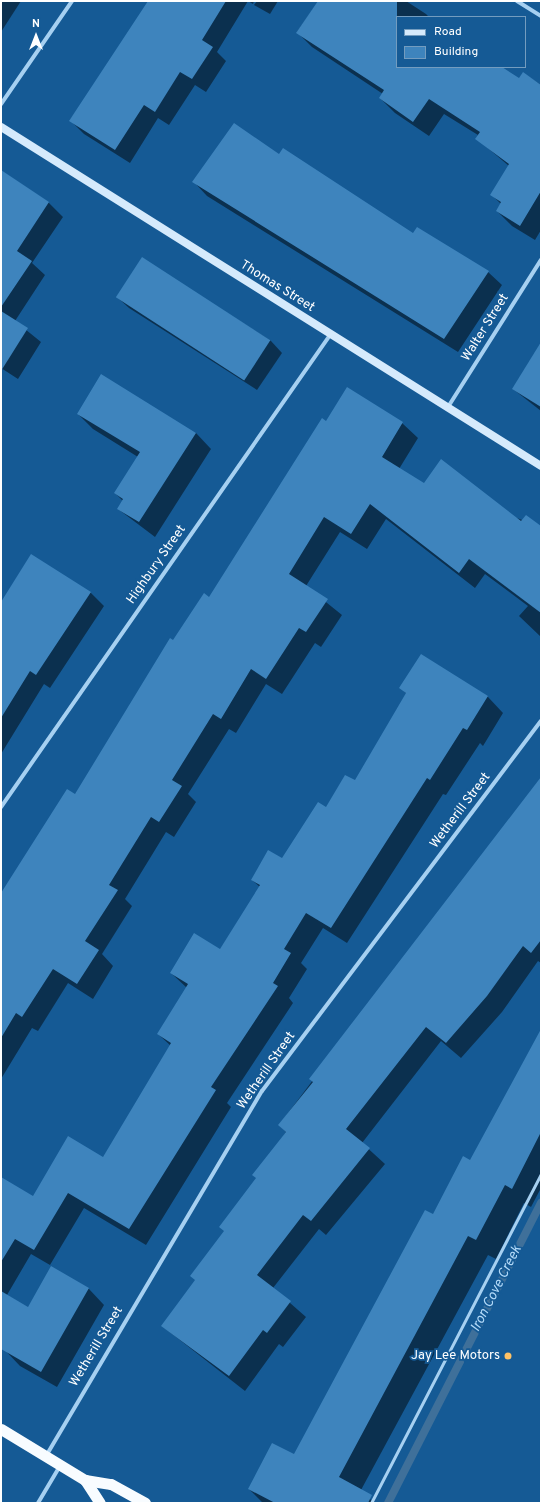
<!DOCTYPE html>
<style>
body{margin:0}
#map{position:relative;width:542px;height:1504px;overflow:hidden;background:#155a95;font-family:Overpass,sans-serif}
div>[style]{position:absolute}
.shadow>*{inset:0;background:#0007}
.stream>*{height:8px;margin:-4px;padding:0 4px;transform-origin:4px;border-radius:4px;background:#3f709a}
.building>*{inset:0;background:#3e84bd;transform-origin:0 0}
.service>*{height:3px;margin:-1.5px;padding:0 1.5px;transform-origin:1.5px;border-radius:1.5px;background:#a6d0f1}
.minor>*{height:4px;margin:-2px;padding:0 2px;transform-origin:2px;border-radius:2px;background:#a6d0f1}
.secondary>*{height:8px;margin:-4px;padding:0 4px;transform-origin:4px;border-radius:4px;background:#d5eafc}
.trunk>*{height:11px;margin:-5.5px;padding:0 5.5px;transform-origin:5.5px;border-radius:5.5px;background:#f8fcff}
.dots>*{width:11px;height:11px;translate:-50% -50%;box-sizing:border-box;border:2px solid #155a95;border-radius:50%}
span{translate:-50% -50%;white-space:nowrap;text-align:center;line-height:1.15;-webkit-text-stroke:3.5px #155a95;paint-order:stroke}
.street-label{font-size:13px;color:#fff}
.poi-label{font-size:13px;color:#fff}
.right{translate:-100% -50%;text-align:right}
.water-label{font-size:14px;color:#b2d9f8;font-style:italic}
.frame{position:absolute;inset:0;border:2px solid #fff;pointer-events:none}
.legend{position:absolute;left:396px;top:16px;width:130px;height:52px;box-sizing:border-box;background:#155a95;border:1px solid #739cbf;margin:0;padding:5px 7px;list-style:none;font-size:12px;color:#fff}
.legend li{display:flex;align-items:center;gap:8px;height:20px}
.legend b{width:20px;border:1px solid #739cbf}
.north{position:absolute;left:16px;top:16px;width:40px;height:40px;-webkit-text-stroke:3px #155a95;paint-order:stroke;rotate:0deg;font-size:11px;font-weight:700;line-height:16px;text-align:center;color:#fff}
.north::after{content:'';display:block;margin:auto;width:14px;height:18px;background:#fff;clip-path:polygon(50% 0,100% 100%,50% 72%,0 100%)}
</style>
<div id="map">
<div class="shadow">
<i style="clip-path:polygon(1px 1px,21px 1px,1px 32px)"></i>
<i style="clip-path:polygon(155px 1px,248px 1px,217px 52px,226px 61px,206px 92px,195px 85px,169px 125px,158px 118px,130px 163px,84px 134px,70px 120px)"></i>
<i style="clip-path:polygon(248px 1px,254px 1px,253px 4px)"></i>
<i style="clip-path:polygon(257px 1px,278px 1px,270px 14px,254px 5px)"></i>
<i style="clip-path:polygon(319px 1px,406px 1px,426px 14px,429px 17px,397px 17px,397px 67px,498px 67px,519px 79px,523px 73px,541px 85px,541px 230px,535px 240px,512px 226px,497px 211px,501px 204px,492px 195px,509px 166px,476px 138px,478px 135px,444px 114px,429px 136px,395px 113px,380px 98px,383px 94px,312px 47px,297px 32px)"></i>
<i style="clip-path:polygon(279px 156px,413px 234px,488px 272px,502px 285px,458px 352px,207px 196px,194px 182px)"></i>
<i style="clip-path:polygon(2px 172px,49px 203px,63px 217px,32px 263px,45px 275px,15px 321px,41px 342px,18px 379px,1px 368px)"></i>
<i style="clip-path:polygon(142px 259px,271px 341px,282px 353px,257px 390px,129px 308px,117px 297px)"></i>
<i style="clip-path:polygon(541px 354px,541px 411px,513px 389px)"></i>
<i style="clip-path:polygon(78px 414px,196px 433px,211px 449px,155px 537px,118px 509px,123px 501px,115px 493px,138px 457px,93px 429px)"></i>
<i style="clip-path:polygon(326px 423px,402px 423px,418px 438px,399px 469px,424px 484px,541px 527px,541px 637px,519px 616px,528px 606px,485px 574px,475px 588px,386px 519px,367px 549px,340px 532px,306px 586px,342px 615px,321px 647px,315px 643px,282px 694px,266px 684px,236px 733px,229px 729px,188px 794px,196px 802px,174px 837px,166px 832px,125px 899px,132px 906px,102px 954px,113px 966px,93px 999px,68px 983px,38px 1031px,32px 1028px,1px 1079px,1px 895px,75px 795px,174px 642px,209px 598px)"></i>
<i style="clip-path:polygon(90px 592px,104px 606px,50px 688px,44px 684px,1px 754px,1px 604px)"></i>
<i style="clip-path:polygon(421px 656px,488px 697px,503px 713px,483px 746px,480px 743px,446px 795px,443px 794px,347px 943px,323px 928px,301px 963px,307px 969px,289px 998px,293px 1003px,227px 1103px,231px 1107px,146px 1245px,84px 1208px,50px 1265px,31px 1254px,7px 1295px,28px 1308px,52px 1268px,89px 1289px,104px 1305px,57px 1387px,20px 1366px,1px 1346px,1px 1178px,33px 1197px,103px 1158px,171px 1046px,158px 1034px,187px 988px,171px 973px,220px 950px,260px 887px,252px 880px,282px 860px,355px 782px,407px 694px,401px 688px)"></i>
<i style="clip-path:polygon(541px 778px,541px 963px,538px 961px,502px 1012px,461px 1058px,441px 1041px,362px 1143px,385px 1164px,326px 1235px,319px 1229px,273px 1288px,306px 1317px,283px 1347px,279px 1344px,245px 1391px,162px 1326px,196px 1280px,286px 1132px,279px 1125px)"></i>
<i style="clip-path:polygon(541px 1054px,541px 1188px,531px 1207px,524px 1203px,496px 1259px,488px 1255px,361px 1490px,374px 1503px,263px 1503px,249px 1489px,294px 1456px,434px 1215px)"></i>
</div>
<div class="stream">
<i style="left:388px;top:1503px;width:337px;rotate:-63deg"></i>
</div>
<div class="building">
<i style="clip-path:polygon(148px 1px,226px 1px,202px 40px,213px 47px,192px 79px,180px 72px,155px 112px,144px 105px,115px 150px,69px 121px)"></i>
<i style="clip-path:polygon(318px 1px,397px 1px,397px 67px,502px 67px,519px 78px,523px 72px,541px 85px,541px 191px,520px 226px,496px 211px,501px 202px,490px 195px,509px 164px,475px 139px,480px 132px,429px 99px,413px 122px,379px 98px,384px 90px,296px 33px)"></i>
<i style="clip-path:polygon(234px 123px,279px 154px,283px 148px,413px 233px,417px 227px,489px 271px,444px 339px,192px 182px)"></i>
<i style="clip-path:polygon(1px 170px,49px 202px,17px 251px,32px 261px,1px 307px)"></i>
<i style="left:142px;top:257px;width:153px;height:48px;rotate:33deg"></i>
<i style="clip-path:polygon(1px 311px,28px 328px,1px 371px)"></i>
<i style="clip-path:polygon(541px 342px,541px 407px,512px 389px)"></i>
<i style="clip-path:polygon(101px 374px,196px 433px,139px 522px,117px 509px,123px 499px,114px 493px,140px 452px,77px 414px)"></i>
<i style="clip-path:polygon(347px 387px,403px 422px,382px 457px,424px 483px,441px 459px,521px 521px,526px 515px,541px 526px,541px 613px,469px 559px,459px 573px,370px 504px,351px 534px,324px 517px,289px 574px,328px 599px,306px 632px,299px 628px,266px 679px,251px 669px,221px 719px,213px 714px,172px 780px,182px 786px,159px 822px,151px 817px,109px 885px,118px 890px,85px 941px,99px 950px,77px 984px,53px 969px,22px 1017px,16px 1013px,1px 1038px,1px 893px,67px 789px,75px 794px,170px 638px,173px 640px,204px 593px,209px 597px,322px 418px,326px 421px)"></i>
<i style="clip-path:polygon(31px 554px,91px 592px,36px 675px,30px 671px,1px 718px,1px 602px)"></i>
<i style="clip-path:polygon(421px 654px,488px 696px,467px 730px,463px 728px,430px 780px,427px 778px,331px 928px,306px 913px,284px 949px,291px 953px,273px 983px,278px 986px,211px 1087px,216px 1090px,129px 1229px,68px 1193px,34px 1250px,15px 1239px,1px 1262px,1px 1177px,33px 1196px,68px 1136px,103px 1157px,171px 1043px,157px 1034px,188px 984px,170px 973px,194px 933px,220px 949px,260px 885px,251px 880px,268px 850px,282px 858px,318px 802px,326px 807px,345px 775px,355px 780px,406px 693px,399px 688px)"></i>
<i style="clip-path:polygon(541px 777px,541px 940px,531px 953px,523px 946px,487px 996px,446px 1043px,426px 1027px,346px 1129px,370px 1148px,311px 1221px,303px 1215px,257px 1275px,291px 1301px,267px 1333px,263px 1330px,229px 1376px,161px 1326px,195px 1280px,190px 1276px,224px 1231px,219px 1227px,256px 1178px,252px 1175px,286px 1132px,278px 1125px,313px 1082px,309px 1079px)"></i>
<i style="clip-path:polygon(541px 1029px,541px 1132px,512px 1189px,505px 1185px,476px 1240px,468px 1236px,339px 1477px,372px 1495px,368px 1503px,275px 1503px,248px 1489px,272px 1443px,294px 1454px,425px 1210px,433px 1214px,463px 1156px,470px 1160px)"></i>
<i style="clip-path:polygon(51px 1266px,89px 1288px,41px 1372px,1px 1349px,1px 1291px,28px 1307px)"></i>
</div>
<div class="service">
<i style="left:371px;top:1503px;width:371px;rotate:-62.7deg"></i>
</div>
<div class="minor">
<i style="left:517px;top:1px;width:28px;rotate:32deg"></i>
<i style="left:1px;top:104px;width:125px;rotate:-55.4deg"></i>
<i style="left:448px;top:407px;width:174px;rotate:-57.7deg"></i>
<i style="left:1px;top:807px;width:575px;rotate:-55.12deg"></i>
<i style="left:46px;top:1456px;width:424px;rotate:-59.4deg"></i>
<i style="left:262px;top:1091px;width:463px;rotate:-53deg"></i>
<i style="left:38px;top:1503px;width:43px;rotate:-59.3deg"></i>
</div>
<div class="secondary">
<i style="left:1px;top:127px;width:638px;rotate:32.12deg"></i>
</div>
<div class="trunk">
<i style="left:1px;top:1429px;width:98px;rotate:31.3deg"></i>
<i style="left:85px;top:1480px;width:26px;rotate:9deg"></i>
<i style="left:111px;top:1484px;width:39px;rotate:29deg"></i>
<i style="left:85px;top:1480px;width:27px;rotate:57deg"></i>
</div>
<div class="dots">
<i style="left:508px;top:1356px;background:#ffc366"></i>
</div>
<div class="street-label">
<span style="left:277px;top:287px;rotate:32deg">Thomas Street</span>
<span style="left:486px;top:328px;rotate:-58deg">Walter Street</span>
<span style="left:157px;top:565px;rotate:-55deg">Highbury Street</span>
<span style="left:461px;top:811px;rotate:-53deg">Wetherill Street</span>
<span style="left:267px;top:1071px;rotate:-55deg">Wetherill Street</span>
<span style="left:97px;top:1347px;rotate:-59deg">Wetherill Street</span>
</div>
<div class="poi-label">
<span class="right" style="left:500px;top:1356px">Jay Lee Motors</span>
</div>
<div class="water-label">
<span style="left:497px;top:1289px;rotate:-63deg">Iron Cove Creek</span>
</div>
<div class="frame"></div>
<ul class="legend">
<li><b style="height:5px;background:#d5eafc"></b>Road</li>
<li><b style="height:11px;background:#3e84bd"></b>Building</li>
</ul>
<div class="north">N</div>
</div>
